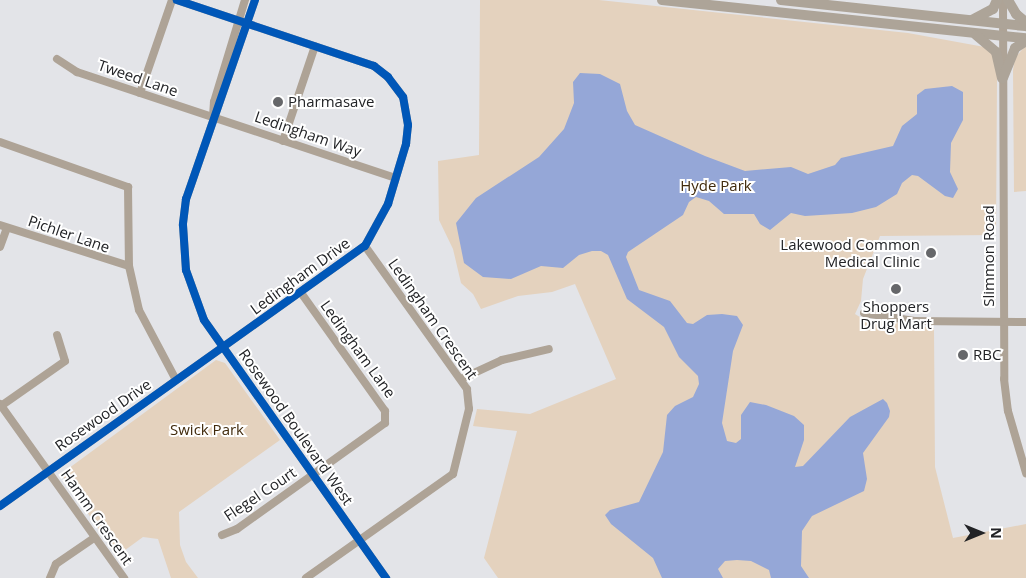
<!DOCTYPE html>
<style>
body{margin:0}
#map{position:relative;width:1026px;height:578px;overflow:hidden;background:#e3e4e8;font-family:"Open Sans",sans-serif}
div>[style]{position:absolute}
.green>*{inset:0;background:#e4d2be}
.water>*{inset:0;background:#95a7d7}
.minor>*{height:8px;margin:-4px;padding:0 4px;transform-origin:4px;border-radius:4px;background:#aea396}
.major>*{height:10px;margin:-5px;padding:0 5px;transform-origin:5px;border-radius:5px;background:#ada498}
.cycleway>*{height:8px;margin:-4px;padding:0 4px;transform-origin:4px;border-radius:4px;background:#0057b8}
.dots>*{width:14px;height:14px;translate:-50% -50%;box-sizing:border-box;border:2px solid #fff;border-radius:50%}
span{translate:-50% -50%;white-space:nowrap;text-align:center;line-height:1.15;-webkit-text-stroke:4px #fff;paint-order:stroke}
.street-label{font-size:15px;color:#222326}
.poi-label{font-size:15px;color:#222326}
.left{translate:0 -50%;text-align:left}
.right{translate:-100% -50%;text-align:right}
.park-label{font-size:15px;color:#402a0c}
.north{position:absolute;left:956px;top:508px;width:50px;height:50px;-webkit-text-stroke:4px #fff;paint-order:stroke;rotate:90deg;font-size:14px;font-weight:700;line-height:20px;text-align:center;color:#222326}
.north::after{content:'';display:block;margin:auto;width:18px;height:22px;background:#222326;clip-path:polygon(50% 0,100% 100%,50% 72%,0 100%)}
</style>
<div id="map">
<div class="green">
<i style="clip-path:polygon(480px 0,599px 0,908px 33px,990px 48px,997px 63px,997px 80px,996px 235px,880px 236px,863px 279px,861px 301px,855px 314px,871px 324px,884px 321px,934px 328px,935px 467px,953px 538px,1026px 524px,1026px 578px,498px 578px,484px 558px,517px 431px,473px 426px,477px 409px,530px 414px,616px 379px,575px 284px,552px 292px,518px 296px,481px 309px,473px 294px,461px 283px,453px 249px,439px 220px,438px 161px,479px 155px)"></i>
<i style="clip-path:polygon(1026px 45px,1026px 191px,1014px 192px,1013px 70px,1015px 58px)"></i>
<i style="clip-path:polygon(216px 360px,225px 363px,280px 440px,179px 512px,180px 545px,186px 562px,198px 578px,171px 578px,158px 539px,143px 537px,117px 556px,61px 474px)"></i>
</div>
<div class="water">
<i style="clip-path:polygon(580px 73px,600px 74px,620px 84px,627px 111px,635px 125px,705px 156px,745px 171px,791px 167px,808px 174px,835px 165px,841px 158px,893px 146px,902px 126px,917px 114px,917px 95px,925px 89px,952px 86px,963px 92px,963px 120px,951px 143px,950px 172px,958px 189px,953px 198px,945px 196px,918px 176px,912px 175px,902px 183px,897px 194px,876px 207px,852px 213px,805px 216px,791px 213px,770px 230px,760px 224px,754px 214px,724px 214px,709px 201px,696px 197px,689px 202px,683px 215px,628px 252px,626px 257px,639px 290px,670px 301px,687px 323px,693px 324px,707px 315px,722px 314px,737px 316px,743px 325px,733px 351px,722px 423px,727px 441px,736px 443px,741px 439px,741px 415px,750px 402px,766px 405px,794px 416px,804px 425px,804px 440px,795px 467px,803px 466px,850px 417px,883px 399px,887px 403px,890px 411px,889px 417px,863px 453px,867px 479px,864px 491px,812px 516px,802px 531px,801px 566px,809px 578px,771px 578px,769px 570px,751px 561px,737px 560px,725px 561px,718px 569px,723px 578px,662px 578px,653px 558px,611px 524px,605px 515px,610px 510px,639px 502px,663px 452px,667px 415px,675px 406px,693px 397px,699px 384px,698px 376px,679px 357px,664px 327px,627px 299px,608px 255px,601px 251px,592px 251px,579px 255px,563px 268px,541px 266px,511px 279px,483px 277px,464px 263px,456px 223px,476px 198px,539px 157px,564px 129px,574px 103px,573px 82px)"></i>
</div>
<div class="minor">
<i style="left:255px;top:0;width:211px;rotate:109.1deg"></i>
<i style="left:186px;top:199px;width:26px;rotate:97deg"></i>
<i style="left:183px;top:225px;width:45px;rotate:86.2deg"></i>
<i style="left:186px;top:270px;width:53px;rotate:70.2deg"></i>
<i style="left:204px;top:320px;width:316px;rotate:54.8deg"></i>
<i style="left:1003px;top:0;width:379px;rotate:89.8deg"></i>
<i style="left:1004px;top:379px;width:32px;rotate:83deg"></i>
<i style="left:1008px;top:411px;width:65px;rotate:73.8deg"></i>
<i style="left:57px;top:59px;width:24px;rotate:33deg"></i>
<i style="left:77px;top:72px;width:335px;rotate:18.4deg"></i>
<i style="left:140px;top:93px;width:98px;rotate:-71deg"></i>
<i style="left:213px;top:116px;width:14px;rotate:-86deg"></i>
<i style="left:214px;top:102px;width:107px;rotate:-73.1deg"></i>
<i style="left:283px;top:141px;width:100px;rotate:-71.4deg"></i>
<i style="left:0;top:142px;width:136px;rotate:19.4deg"></i>
<i style="left:128px;top:187px;width:79px;rotate:89.3deg"></i>
<i style="left:129px;top:266px;width:45px;rotate:77.2deg"></i>
<i style="left:139px;top:310px;width:79px;rotate:62.1deg"></i>
<i style="left:0;top:225px;width:135px;rotate:17.6deg"></i>
<i style="left:0;top:247px;width:20px;rotate:-70deg"></i>
<i style="left:864px;top:313px;width:51px;rotate:9.1deg"></i>
<i style="left:914px;top:321px;width:112px;rotate:0.5deg"></i>
<i style="left:461px;top:379px;width:45px;rotate:-24.9deg"></i>
<i style="left:502px;top:360px;width:48px;rotate:-13.2deg"></i>
<i style="left:0;top:404px;width:214px;rotate:54.5deg"></i>
<i style="left:1px;top:406px;width:78px;rotate:-35.1deg"></i>
<i style="left:65px;top:361px;width:27px;rotate:-107deg"></i>
<i style="left:0;top:506px;width:448px;rotate:-35.5deg"></i>
<i style="left:365px;top:246px;width:48px;rotate:-61.3deg"></i>
<i style="left:388px;top:204px;width:63px;rotate:-73.3deg"></i>
<i style="left:406px;top:144px;width:19px;rotate:-84deg"></i>
<i style="left:408px;top:125px;width:28px;rotate:-100deg"></i>
<i style="left:403px;top:97px;width:25px;rotate:-127deg"></i>
<i style="left:388px;top:77px;width:18px;rotate:-142deg"></i>
<i style="left:374px;top:66px;width:208px;rotate:-161.5deg"></i>
<i style="left:222px;top:535px;width:16px;rotate:-22deg"></i>
<i style="left:237px;top:529px;width:182px;rotate:-35.6deg"></i>
<i style="left:385px;top:423px;width:12px;rotate:-90deg"></i>
<i style="left:385px;top:411px;width:145px;rotate:-125.4deg"></i>
<i style="left:50px;top:578px;width:15px;rotate:-67deg"></i>
<i style="left:56px;top:564px;width:46px;rotate:-34.4deg"></i>
<i style="left:306px;top:578px;width:180px;rotate:-35.3deg"></i>
<i style="left:453px;top:474px;width:67px;rotate:-76.2deg"></i>
<i style="left:469px;top:409px;width:20px;rotate:-96deg"></i>
<i style="left:467px;top:389px;width:176px;rotate:-125.5deg"></i>
</div>
<div class="major">
<i style="left:662px;top:0;width:366px;rotate:6deg"></i>
<i style="left:781px;top:0;width:246px;rotate:6.1deg"></i>
<i style="left:1008px;top:0;width:16px;rotate:60deg"></i>
<i style="left:1016px;top:14px;width:13px;rotate:39deg"></i>
<i style="left:972px;top:20px;width:24px;rotate:-28deg"></i>
<i style="left:993px;top:9px;width:10px;rotate:-66deg"></i>
<i style="left:976px;top:35px;width:26px;rotate:40deg"></i>
<i style="left:996px;top:52px;width:27px;rotate:77deg"></i>
<i style="left:1003px;top:78px;width:32px;rotate:-68deg"></i>
<i style="left:1015px;top:48px;width:13px;rotate:-32deg"></i>
</div>
<div class="cycleway">
<i style="left:255px;top:0;width:211px;rotate:109.1deg"></i>
<i style="left:186px;top:199px;width:26px;rotate:97deg"></i>
<i style="left:183px;top:225px;width:45px;rotate:86.2deg"></i>
<i style="left:186px;top:270px;width:53px;rotate:70.2deg"></i>
<i style="left:204px;top:320px;width:316px;rotate:54.8deg"></i>
<i style="left:0;top:506px;width:448px;rotate:-35.5deg"></i>
<i style="left:365px;top:246px;width:48px;rotate:-61.3deg"></i>
<i style="left:388px;top:204px;width:63px;rotate:-73.3deg"></i>
<i style="left:406px;top:144px;width:19px;rotate:-84deg"></i>
<i style="left:408px;top:125px;width:28px;rotate:-100deg"></i>
<i style="left:403px;top:97px;width:25px;rotate:-127deg"></i>
<i style="left:388px;top:77px;width:18px;rotate:-142deg"></i>
<i style="left:374px;top:66px;width:208px;rotate:-161.5deg"></i>
</div>
<div class="dots">
<i style="left:278px;top:102px;background:#66676a"></i>
<i style="left:931px;top:253px;background:#66676a"></i>
<i style="left:896px;top:289px;background:#66676a"></i>
<i style="left:963px;top:355px;background:#66676a"></i>
</div>
<div class="street-label">
<span style="left:138px;top:78px;rotate:19deg">Tweed Lane</span>
<span style="left:308px;top:134px;rotate:19deg">Ledingham Way</span>
<span style="left:69px;top:234px;rotate:19deg">Pichler Lane</span>
<span style="left:989px;top:256px;rotate:-90deg">Slimmon Road</span>
<span style="left:300px;top:276px;rotate:-36deg">Ledingham Drive</span>
<span style="left:433px;top:319px;rotate:55deg">Ledingham Crescent</span>
<span style="left:358px;top:349px;rotate:54deg">Ledingham Lane</span>
<span style="left:103px;top:415px;rotate:-35deg">Rosewood Drive</span>
<span style="left:296px;top:427px;rotate:55deg">Rosewood Boulevard West</span>
<span style="left:260px;top:494px;rotate:-34deg">Flegel Court</span>
<span style="left:97px;top:517px;rotate:55deg">Hamm Crescent</span>
</div>
<div class="poi-label">
<span class="left" style="left:288px;top:102px">Pharmasave</span>
<span class="right" style="left:920px;top:253px">Lakewood Common<br>Medical Clinic</span>
<span style="left:896px;top:315px">Shoppers<br>Drug Mart</span>
<span class="left" style="left:973px;top:355px">RBC</span>
</div>
<div class="park-label">
<span style="left:716px;top:186px">Hyde Park</span>
<span style="left:207px;top:430px">Swick Park</span>
</div>
<div class="north">N</div>
</div>
